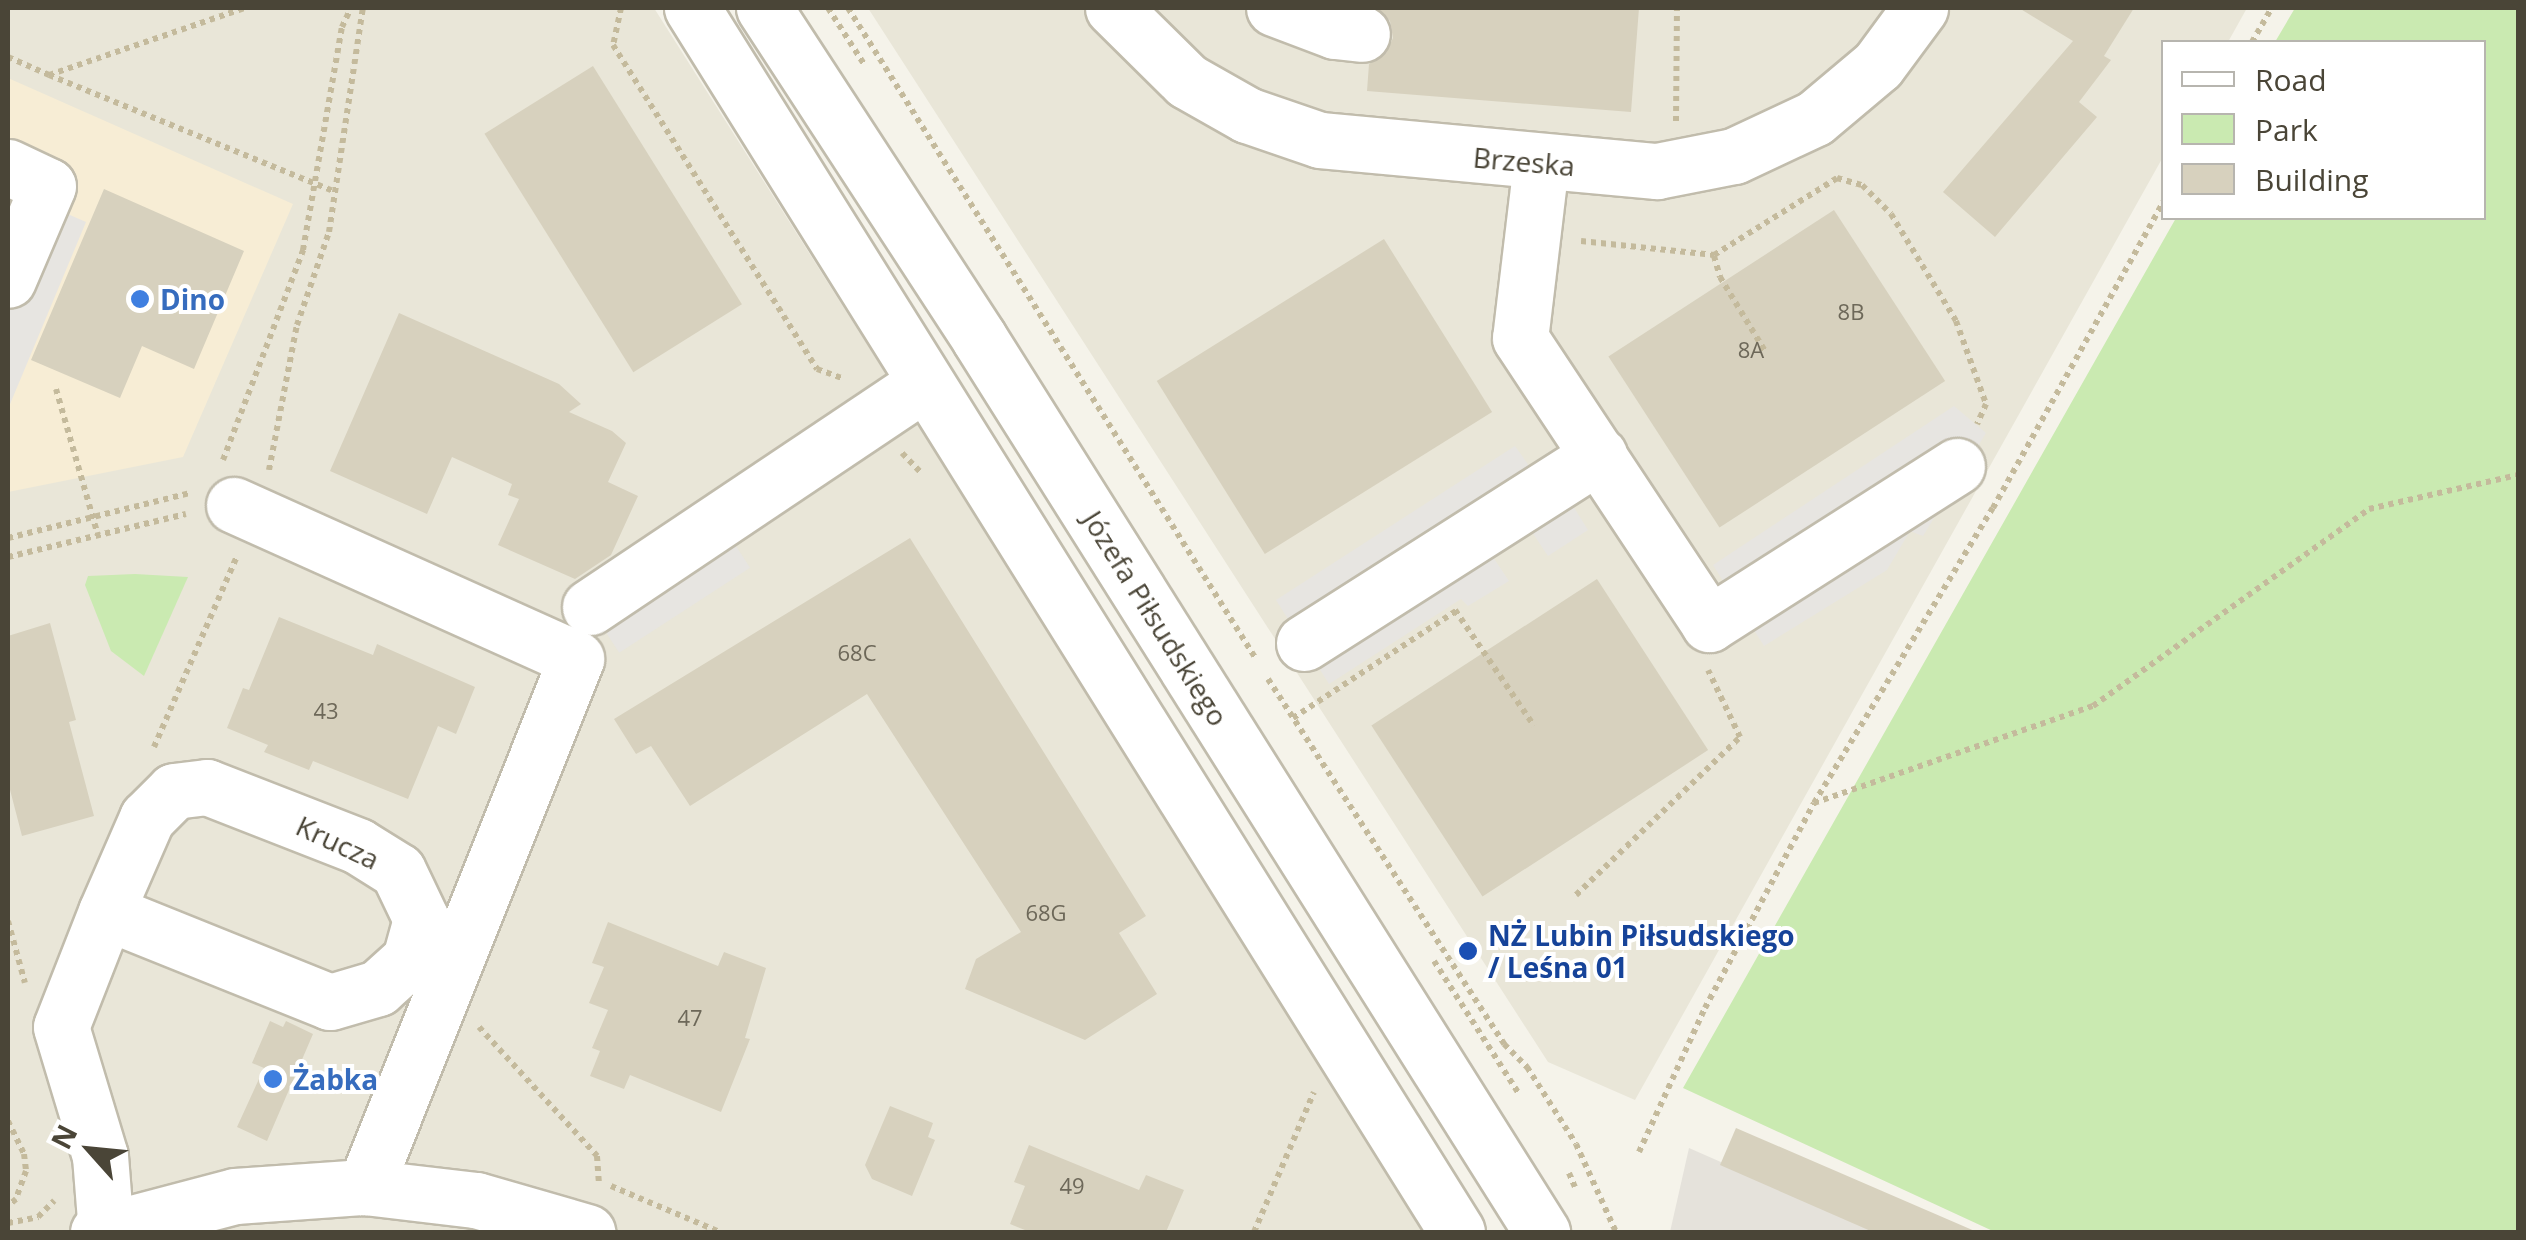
<!DOCTYPE html>
<meta charset="utf-8">
<style>
body{margin:0}
#map{position:relative;width:2526px;height:1240px;overflow:hidden;background:#f5f3ea;font-family:"Open Sans",sans-serif}
div>[style]{position:absolute}
.residential>*{inset:0;background:#e9e6d8}
.commercial>*{inset:0;background:#f7edd5}
.industrial>*{inset:0;background:#e5e2db}
.green>*{inset:0;background:#caeab1}
.parking>*{inset:0;background:#e7e5e1;transform-origin:0 0}
.building>*{inset:0;background:#d7d1be;transform-origin:0 0}
.path>*{height:6px;margin-top:-3px;transform-origin:0;background:repeating-linear-gradient(90deg,#c4ba9c 0 5px,transparent 0 10px)}
.roads{filter:drop-shadow(2px 0 #c1bcac) drop-shadow(-2px 0 #c1bcac) drop-shadow(0 2px #c1bcac) drop-shadow(0 -2px #c1bcac)}
.minor>*{height:55px;margin:-27.5px;padding:0 27.5px;transform-origin:27.5px;border-radius:27.5px;background:#fff}
.dots>*{width:28px;height:28px;translate:-50% -50%;box-sizing:border-box;border:5px solid #fff;border-radius:50%}
span{translate:-50% -50%;white-space:nowrap;text-align:center;line-height:1.15;-webkit-text-stroke:8px #fff;paint-order:stroke}
.number-label{font-size:22px;color:#6d6859}
.number-label span{-webkit-text-stroke-width:0}
.street-label{font-size:28px;color:#4a4537}
.shop-label{font-size:28px;color:#366cbe;font-weight:700}
.left{translate:0 -50%;text-align:left}
.transit-label{font-size:28px;color:#164399;font-weight:700}
.frame{position:absolute;inset:0;border:10px solid #4a4537;pointer-events:none}
.legend{position:absolute;left:2161px;top:40px;width:325px;height:180px;box-sizing:border-box;background:#fff;border:2px solid #b7b5af;margin:0;padding:12px 18px;list-style:none;font-size:30px;color:#4a4537}
.legend li{display:flex;align-items:center;gap:20px;height:50px}
.legend b{width:50px;border:2px solid #b7b5af}
.north{position:absolute;left:40px;top:1100px;width:100px;height:100px;-webkit-text-stroke:8px #fff;paint-order:stroke;rotate:297deg;font-size:28px;font-weight:700;line-height:40px;text-align:center;color:#4a4537}
.north::after{content:'';display:block;margin:auto;width:35px;height:45px;background:#4a4537;clip-path:polygon(50% 0,100% 100%,50% 72%,0 100%)}
</style>
<div id="map">
<div class="residential">
<i style="clip-path:polygon(8px 8px,654px 8px,1429px 1232px,8px 1232px)"></i>
<i style="clip-path:polygon(868px 8px,2247px 8px,2228px 42px,2164px 42px,2163px 157px,1635px 1100px,1548px 1062px)"></i>
</div>
<div class="commercial">
<i style="clip-path:polygon(8px 78px,293px 204px,183px 457px,8px 492px)"></i>
</div>
<div class="industrial">
<i style="clip-path:polygon(1689px 1148px,1880px 1232px,1670px 1232px)"></i>
</div>
<div class="green">
<i style="clip-path:polygon(2295px 8px,2518px 8px,2518px 1232px,1995px 1232px,1683px 1088px,2176px 218px,2484px 218px,2484px 42px,2275px 42px)"></i>
<i style="clip-path:polygon(135px 574px,188px 577px,144px 676px,111px 651px,85px 585px,88px 576px)"></i>
</div>
<div class="parking">
<i style="clip-path:polygon(8px 188px,86px 222px,8px 409px)"></i>
<i style="clip-path:polygon(1954px 406px,1986px 433px,1923px 536px,1910px 531px,1887px 570px,1764px 646px,1713px 565px)"></i>
<i style="clip-path:polygon(1515px 446px,1558px 507px,1570px 501px,1588px 530px,1548px 556px,1530px 529px,1491px 554px,1509px 581px,1468px 606px,1461px 599px,1329px 684px,1276px 600px)"></i>
<i style="left:719px;top:520px;width:57px;height:156px;rotate:57deg"></i>
</div>
<div class="building">
<i style="clip-path:polygon(1377px 8px,1639px 8px,1631px 112px,1367px 91px,1369px 64px,1386px 53px,1393px 38px,1390px 21px)"></i>
<i style="clip-path:polygon(2019px 8px,2134px 8px,2104px 56px,2111px 60px,2079px 102px,2097px 117px,1995px 237px,1943px 192px,2073px 41px)"></i>
<i style="left:593px;top:66px;width:281px;height:128px;rotate:58deg"></i>
<i style="clip-path:polygon(104px 189px,244px 251px,194px 369px,142px 346px,120px 398px,31px 360px)"></i>
<i style="left:1834px;top:210px;width:204px;height:269px;rotate:57deg"></i>
<i style="left:1384px;top:239px;width:204px;height:268px;rotate:58deg"></i>
<i style="clip-path:polygon(399px 313px,559px 384px,581px 404px,569px 412px,612px 431px,626px 443px,608px 482px,638px 496px,611px 555px,575px 579px,498px 545px,519px 499px,508px 495px,512px 484px,452px 457px,427px 514px,330px 471px)"></i>
<i style="clip-path:polygon(910px 538px,1146px 916px,1119px 933px,1157px 994px,1085px 1040px,965px 989px,976px 959px,1021px 932px,867px 694px,690px 806px,651px 746px,636px 754px,614px 719px)"></i>
<i style="left:1597px;top:579px;width:204px;height:269px;rotate:57deg"></i>
<i style="clip-path:polygon(279px 617px,373px 655px,377px 644px,475px 687px,456px 734px,438px 726px,408px 799px,313px 761px,309px 770px,264px 752px,268px 745px,227px 728px,243px 688px,249px 690px)"></i>
<i style="clip-path:polygon(50px 623px,76px 720px,69px 722px,94px 816px,22px 836px,8px 782px,8px 636px)"></i>
<i style="clip-path:polygon(608px 922px,718px 966px,724px 952px,766px 968px,745px 1038px,750px 1039px,721px 1112px,630px 1075px,624px 1089px,590px 1076px,600px 1051px,592px 1048px,608px 1010px,589px 1003px,604px 967px,592px 963px)"></i>
<i style="clip-path:polygon(270px 1021px,283px 1027px,286px 1021px,313px 1034px,267px 1141px,237px 1127px,264px 1068px,252px 1063px)"></i>
<i style="clip-path:polygon(890px 1106px,933px 1123px,928px 1137px,935px 1140px,912px 1196px,872px 1179px,865px 1165px)"></i>
<i style="clip-path:polygon(1736px 1128px,1977px 1232px,1873px 1232px,1720px 1165px)"></i>
<i style="clip-path:polygon(1029px 1145px,1139px 1190px,1146px 1175px,1184px 1190px,1166px 1232px,1030px 1232px,1010px 1224px,1025px 1186px,1014px 1182px)"></i>
</div>
<div class="path">
<i style="left:621px;top:8px;width:38px;rotate:102deg"></i>
<i style="left:613px;top:45px;width:383px;rotate:57.8deg"></i>
<i style="left:817px;top:369px;width:27px;rotate:20deg"></i>
<i style="left:828px;top:8px;width:67px;rotate:57.3deg"></i>
<i style="left:848px;top:8px;width:768px;rotate:57.92deg"></i>
<i style="left:2252px;top:42px;width:39px;rotate:-60deg"></i>
<i style="left:8px;top:57px;width:45px;rotate:23.7deg"></i>
<i style="left:49px;top:75px;width:207px;rotate:-18.9deg"></i>
<i style="left:49px;top:75px;width:309px;rotate:22.2deg"></i>
<i style="left:1676px;top:121px;width:113px;rotate:-89.5deg"></i>
<i style="left:1581px;top:241px;width:134px;rotate:6deg"></i>
<i style="left:1714px;top:255px;width:145px;rotate:-32deg"></i>
<i style="left:1837px;top:178px;width:26px;rotate:16deg"></i>
<i style="left:1862px;top:185px;width:41px;rotate:45deg"></i>
<i style="left:1891px;top:214px;width:125px;rotate:58.7deg"></i>
<i style="left:1956px;top:321px;width:88px;rotate:70.1deg"></i>
<i style="left:1986px;top:404px;width:22px;rotate:114deg"></i>
<i style="left:1714px;top:256px;width:22px;rotate:74deg"></i>
<i style="left:1720px;top:277px;width:87px;rotate:58.7deg"></i>
<i style="left:56px;top:389px;width:152px;rotate:74deg"></i>
<i style="left:902px;top:453px;width:28px;rotate:46deg"></i>
<i style="left:223px;top:460px;width:225px;rotate:-69.1deg"></i>
<i style="left:303px;top:250px;width:226px;rotate:-80.1deg"></i>
<i style="left:342px;top:27px;width:21px;rotate:-65deg"></i>
<i style="left:269px;top:470px;width:148px;rotate:-79.1deg"></i>
<i style="left:297px;top:325px;width:98px;rotate:-71deg"></i>
<i style="left:329px;top:232px;width:227px;rotate:-81.4deg"></i>
<i style="left:8px;top:538px;width:187px;rotate:-13.9deg"></i>
<i style="left:8px;top:557px;width:183px;rotate:-13.6deg"></i>
<i style="left:1455px;top:610px;width:140px;rotate:55.7deg"></i>
<i style="left:1268px;top:679px;width:435px;rotate:57.1deg"></i>
<i style="left:1504px;top:1044px;width:33px;rotate:45deg"></i>
<i style="left:1527px;top:1067px;width:91px;rotate:57.5deg"></i>
<i style="left:1576px;top:1144px;width:97px;rotate:65.6deg"></i>
<i style="left:1293px;top:718px;width:195px;rotate:-33.3deg"></i>
<i style="left:154px;top:747px;width:208px;rotate:-66.5deg"></i>
<i style="left:1814px;top:803px;width:295px;rotate:-19.2deg"></i>
<i style="left:2093px;top:706px;width:339px;rotate:-35.5deg"></i>
<i style="left:2369px;top:509px;width:153px;rotate:-12.9deg"></i>
<i style="left:1576px;top:895px;width:228px;rotate:-43.9deg"></i>
<i style="left:1740px;top:737px;width:74px;rotate:-115.5deg"></i>
<i style="left:8px;top:921px;width:64px;rotate:74.7deg"></i>
<i style="left:1434px;top:961px;width:158px;rotate:57.4deg"></i>
<i style="left:479px;top:1027px;width:175px;rotate:47.5deg"></i>
<i style="left:597px;top:1156px;width:26px;rotate:86deg"></i>
<i style="left:8px;top:1121px;width:37px;rotate:64deg"></i>
<i style="left:24px;top:1154px;width:17px;rotate:83deg"></i>
<i style="left:26px;top:1171px;width:30px;rotate:110deg"></i>
<i style="left:16px;top:1199px;width:11px;rotate:139deg"></i>
<i style="left:1639px;top:1152px;width:158px;rotate:-65.4deg"></i>
<i style="left:1705px;top:1008px;width:232px;rotate:-62deg"></i>
<i style="left:1814px;top:803px;width:345px;rotate:-58.8deg"></i>
<i style="left:1993px;top:508px;width:351px;rotate:-60.9deg"></i>
<i style="left:1569px;top:1173px;width:15px;rotate:67deg"></i>
<i style="left:611px;top:1186px;width:118px;rotate:22.9deg"></i>
<i style="left:8px;top:1223px;width:31px;rotate:-11deg"></i>
<i style="left:38px;top:1217px;width:23px;rotate:-45deg"></i>
<i style="left:1254px;top:1232px;width:152px;rotate:-66.8deg"></i>
</div>
<div class="roads">
<div class="minor">
<i style="left:692px;top:8px;width:1443px;rotate:57.99deg"></i>
<i style="left:764px;top:8px;width:394px;rotate:56.9deg"></i>
<i style="left:979px;top:338px;width:1057px;rotate:57.8deg"></i>
<i style="left:1113px;top:8px;width:104px;rotate:44.6deg"></i>
<i style="left:1187px;top:81px;width:69px;rotate:29.5deg"></i>
<i style="left:1247px;top:115px;width:77px;rotate:18.9deg"></i>
<i style="left:1320px;top:140px;width:338px;rotate:5.3deg"></i>
<i style="left:1657px;top:171px;width:78px;rotate:-11deg"></i>
<i style="left:1734px;top:156px;width:89px;rotate:-25.1deg"></i>
<i style="left:1815px;top:118px;width:82px;rotate:-40.1deg"></i>
<i style="left:1878px;top:65px;width:71px;rotate:-53.6deg"></i>
<i style="left:1274px;top:8px;width:65px;rotate:20.7deg"></i>
<i style="left:1335px;top:31px;width:27px;rotate:6deg"></i>
<i style="left:1541px;top:163px;width:176px;rotate:96.8deg"></i>
<i style="left:1520px;top:338px;width:343px;rotate:56.5deg"></i>
<i style="left:1709px;top:624px;width:294px;rotate:-32.5deg"></i>
<i style="left:8px;top:167px;width:44px;rotate:25.4deg"></i>
<i style="left:48px;top:186px;width:102px;rotate:113.1deg"></i>
<i style="left:234px;top:505px;width:375px;rotate:24.2deg"></i>
<i style="left:576px;top:659px;width:569px;rotate:111.78deg"></i>
<i style="left:590px;top:607px;width:403px;rotate:-33.8deg"></i>
<i style="left:1304px;top:643px;width:350px;rotate:-32.5deg"></i>
<i style="left:106px;top:912px;width:103px;rotate:-66.4deg"></i>
<i style="left:147px;top:818px;width:38px;rotate:-45deg"></i>
<i style="left:174px;top:791px;width:33px;rotate:-7deg"></i>
<i style="left:207px;top:787px;width:162px;rotate:21.3deg"></i>
<i style="left:358px;top:846px;width:47px;rotate:32deg"></i>
<i style="left:398px;top:871px;width:53px;rotate:64.4deg"></i>
<i style="left:421px;top:919px;width:41px;rotate:105.4deg"></i>
<i style="left:410px;top:959px;width:43px;rotate:137.8deg"></i>
<i style="left:378px;top:988px;width:50px;rotate:163.7deg"></i>
<i style="left:330px;top:1002px;width:241px;rotate:-158.1deg"></i>
<i style="left:106px;top:912px;width:123px;rotate:111.4deg"></i>
<i style="left:61px;top:1027px;width:135px;rotate:73.2deg"></i>
<i style="left:100px;top:1156px;width:76px;rotate:85.5deg"></i>
<i style="left:98px;top:1232px;width:142px;rotate:-14.7deg"></i>
<i style="left:235px;top:1196px;width:130px;rotate:-4deg"></i>
<i style="left:365px;top:1187px;width:112px;rotate:6.7deg"></i>
<i style="left:476px;top:1200px;width:116px;rotate:16.1deg"></i>
</div>
</div>
<div class="dots">
<i style="left:140px;top:299px;background:#3f7fe0"></i>
<i style="left:1468px;top:951px;background:#1a4fb4"></i>
<i style="left:273px;top:1079px;background:#3f7fe0"></i>
</div>
<div class="number-label">
<span style="left:1851px;top:312px">8B</span>
<span style="left:1751px;top:350px">8A</span>
<span style="left:857px;top:653px">68C</span>
<span style="left:326px;top:711px">43</span>
<span style="left:1046px;top:913px">68G</span>
<span style="left:690px;top:1018px">47</span>
<span style="left:1072px;top:1186px">49</span>
</div>
<div class="street-label">
<span style="left:1524px;top:161px;rotate:5deg">Brzeska</span>
<span style="left:1156px;top:618px;rotate:58deg">Józefa Piłsudskiego</span>
<span style="left:338px;top:842px;rotate:25deg">Krucza</span>
</div>
<div class="shop-label">
<span class="left" style="left:160px;top:299px">Dino</span>
<span class="left" style="left:293px;top:1079px">Żabka</span>
</div>
<div class="transit-label">
<span class="left" style="left:1488px;top:951px">NŻ Lubin Piłsudskiego<br>/ Leśna 01</span>
</div>
<div class="frame"></div>
<ul class="legend">
<li><b style="height:12px;background:#fff"></b>Road</li>
<li><b style="height:28px;background:#caeab1"></b>Park</li>
<li><b style="height:28px;background:#d7d1be"></b>Building</li>
</ul>
<div class="north">N</div>
</div>
